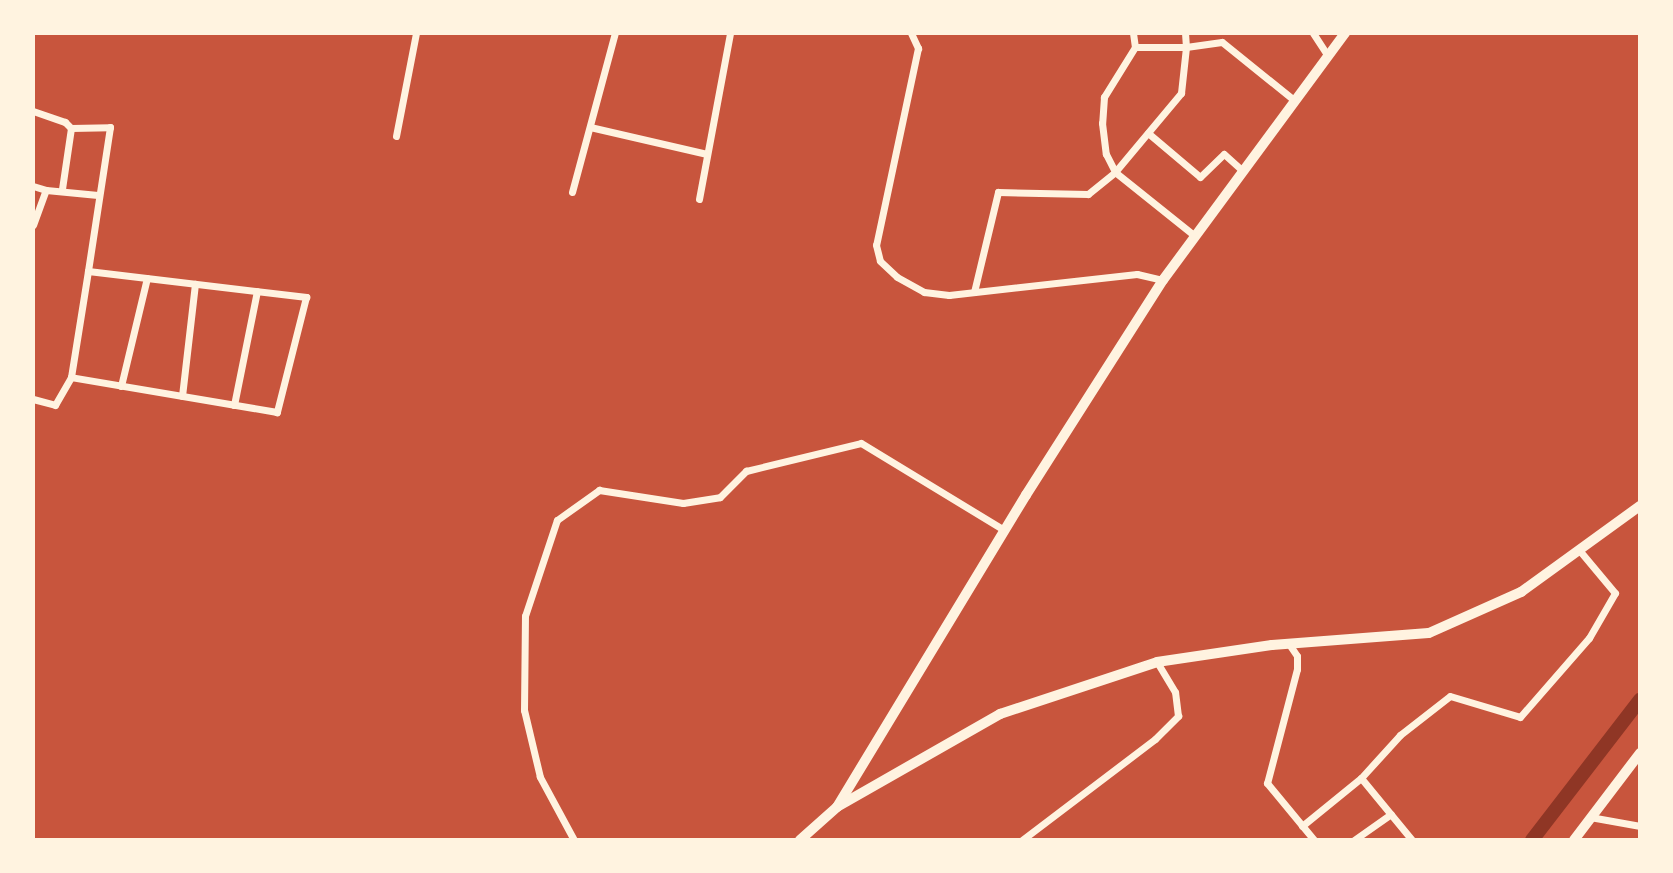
<!DOCTYPE html>
<style>
body{margin:0}
#map{position:relative;width:1673px;height:873px;overflow:hidden;background:#c8553d;font-family:"DM Sans",sans-serif}
div>[style]{position:absolute}
.canal>*{height:14px;margin:-7px;padding:0 7px;transform-origin:7px;border-radius:7px;background:#8f3625}
.minor>*{height:7px;margin:-3.5px;padding:0 3.5px;transform-origin:3.5px;border-radius:3.5px;background:#fff3e0}
.tertiary>*{height:10px;margin:-5px;padding:0 5px;transform-origin:5px;border-radius:5px;background:#fff3e0}
span{translate:-50% -50%;white-space:nowrap;text-align:center;line-height:1.15;-webkit-text-stroke:7px #fff3e0;paint-order:stroke}
.frame{position:absolute;inset:0;border:35px solid #fff3e0;pointer-events:none}
</style>
<div id="map">
<div class="canal">
<i style="left:1532px;top:840px;width:177px;rotate:-52.4deg"></i>
</div>
<div class="minor">
<i style="left:911px;top:33px;width:17px;rotate:65deg"></i>
<i style="left:918px;top:48px;width:201px;rotate:102deg"></i>
<i style="left:876px;top:245px;width:16px;rotate:76deg"></i>
<i style="left:880px;top:261px;width:23px;rotate:43deg"></i>
<i style="left:897px;top:277px;width:31px;rotate:29deg"></i>
<i style="left:924px;top:292px;width:25px;rotate:7deg"></i>
<i style="left:949px;top:295px;width:189px;rotate:-6.4deg"></i>
<i style="left:1137px;top:274px;width:27px;rotate:13deg"></i>
<i style="left:1133px;top:33px;width:14px;rotate:82deg"></i>
<i style="left:1135px;top:47px;width:51px"></i>
<i style="left:1186px;top:47px;width:14px;rotate:-94deg"></i>
<i style="left:1313px;top:33px;width:27px;rotate:57deg"></i>
<i style="left:1135px;top:47px;width:59px;rotate:121.8deg"></i>
<i style="left:1104px;top:97px;width:26px;rotate:94deg"></i>
<i style="left:1102px;top:123px;width:31px;rotate:83deg"></i>
<i style="left:1106px;top:154px;width:20px;rotate:63deg"></i>
<i style="left:1115px;top:172px;width:103px;rotate:-50.1deg"></i>
<i style="left:1181px;top:93px;width:46px;rotate:-83.8deg"></i>
<i style="left:1186px;top:47px;width:36px;rotate:-8deg"></i>
<i style="left:1222px;top:42px;width:94px;rotate:38.9deg"></i>
<i style="left:33px;top:111px;width:34px;rotate:19deg"></i>
<i style="left:65px;top:122px;width:8px;rotate:45deg"></i>
<i style="left:71px;top:128px;width:62px;rotate:98.4deg"></i>
<i style="left:590px;top:127px;width:120px;rotate:13deg"></i>
<i style="left:71px;top:128px;width:39px;rotate:-1deg"></i>
<i style="left:110px;top:127px;width:146px;rotate:98.7deg"></i>
<i style="left:1148px;top:133px;width:68px;rotate:40.2deg"></i>
<i style="left:1200px;top:177px;width:33px;rotate:-44deg"></i>
<i style="left:1224px;top:154px;width:25px;rotate:42deg"></i>
<i style="left:396px;top:136px;width:105px;rotate:-79deg"></i>
<i style="left:33px;top:186px;width:14px;rotate:17deg"></i>
<i style="left:572px;top:192px;width:165px;rotate:-74.9deg"></i>
<i style="left:699px;top:199px;width:169px;rotate:-79.4deg"></i>
<i style="left:33px;top:225px;width:37px;rotate:-70deg"></i>
<i style="left:46px;top:190px;width:52px;rotate:5.5deg"></i>
<i style="left:974px;top:292px;width:103px;rotate:-76.5deg"></i>
<i style="left:998px;top:192px;width:90px;rotate:1.3deg"></i>
<i style="left:1088px;top:194px;width:35px;rotate:-39deg"></i>
<i style="left:1115px;top:172px;width:102px;rotate:38.7deg"></i>
<i style="left:121px;top:386px;width:111px;rotate:-76.5deg"></i>
<i style="left:182px;top:396px;width:113px;rotate:-83.4deg"></i>
<i style="left:33px;top:399px;width:23px;rotate:15deg"></i>
<i style="left:55px;top:405px;width:32px;rotate:-60deg"></i>
<i style="left:71px;top:377px;width:107px;rotate:-80.9deg"></i>
<i style="left:88px;top:271px;width:220px;rotate:6.8deg"></i>
<i style="left:306px;top:297px;width:119px;rotate:104.2deg"></i>
<i style="left:277px;top:412px;width:209px;rotate:-170.4deg"></i>
<i style="left:234px;top:405px;width:116px;rotate:-78.6deg"></i>
<i style="left:1289px;top:644px;width:14px;rotate:56deg"></i>
<i style="left:1297px;top:656px;width:13px;rotate:90deg"></i>
<i style="left:1297px;top:669px;width:118px;rotate:104.7deg"></i>
<i style="left:1267px;top:783px;width:74px;rotate:50.5deg"></i>
<i style="left:1361px;top:778px;width:80px;rotate:50.6deg"></i>
<i style="left:1590px;top:817px;width:51px;rotate:10.2deg"></i>
<i style="left:1302px;top:826px;width:76px;rotate:-39.1deg"></i>
<i style="left:1361px;top:778px;width:58px;rotate:-47.8deg"></i>
<i style="left:1400px;top:735px;width:63px;rotate:-38deg"></i>
<i style="left:1450px;top:696px;width:73px;rotate:16.7deg"></i>
<i style="left:1520px;top:717px;width:105px;rotate:-48.9deg"></i>
<i style="left:1589px;top:638px;width:52px;rotate:-60deg"></i>
<i style="left:1615px;top:593px;width:56px;rotate:-129.9deg"></i>
<i style="left:574px;top:840px;width:72px;rotate:-118.4deg"></i>
<i style="left:540px;top:777px;width:69px;rotate:-103.4deg"></i>
<i style="left:524px;top:710px;width:94px;rotate:-89.4deg"></i>
<i style="left:525px;top:616px;width:101px;rotate:-71.6deg"></i>
<i style="left:557px;top:520px;width:52px;rotate:-35.5deg"></i>
<i style="left:599px;top:490px;width:85px;rotate:8.8deg"></i>
<i style="left:683px;top:503px;width:37px;rotate:-9deg"></i>
<i style="left:720px;top:497px;width:37px;rotate:-45deg"></i>
<i style="left:746px;top:471px;width:118px;rotate:-13.7deg"></i>
<i style="left:861px;top:443px;width:167px;rotate:31.3deg"></i>
<i style="left:1022px;top:840px;width:167px;rotate:-37.2deg"></i>
<i style="left:1155px;top:739px;width:33px;rotate:-45deg"></i>
<i style="left:1178px;top:716px;width:24px;rotate:-97deg"></i>
<i style="left:1175px;top:692px;width:35px;rotate:-121deg"></i>
<i style="left:1354px;top:840px;width:45px;rotate:-35.1deg"></i>
</div>
<div class="tertiary">
<i style="left:837px;top:807px;width:365px;rotate:-58.8deg"></i>
<i style="left:1026px;top:495px;width:255px;rotate:-57.5deg"></i>
<i style="left:1163px;top:280px;width:307px;rotate:-53.6deg"></i>
<i style="left:800px;top:840px;width:50px;rotate:-41.7deg"></i>
<i style="left:837px;top:807px;width:188px;rotate:-29.7deg"></i>
<i style="left:1000px;top:714px;width:165px;rotate:-18.3deg"></i>
<i style="left:1157px;top:662px;width:116px;rotate:-8.4deg"></i>
<i style="left:1272px;top:645px;width:157px;rotate:-4.4deg"></i>
<i style="left:1429px;top:633px;width:101px;rotate:-24deg"></i>
<i style="left:1521px;top:592px;width:147px;rotate:-35.9deg"></i>
<i style="left:1574px;top:840px;width:109px;rotate:-52.8deg"></i>
</div>
<div class="frame"></div>
</div>
